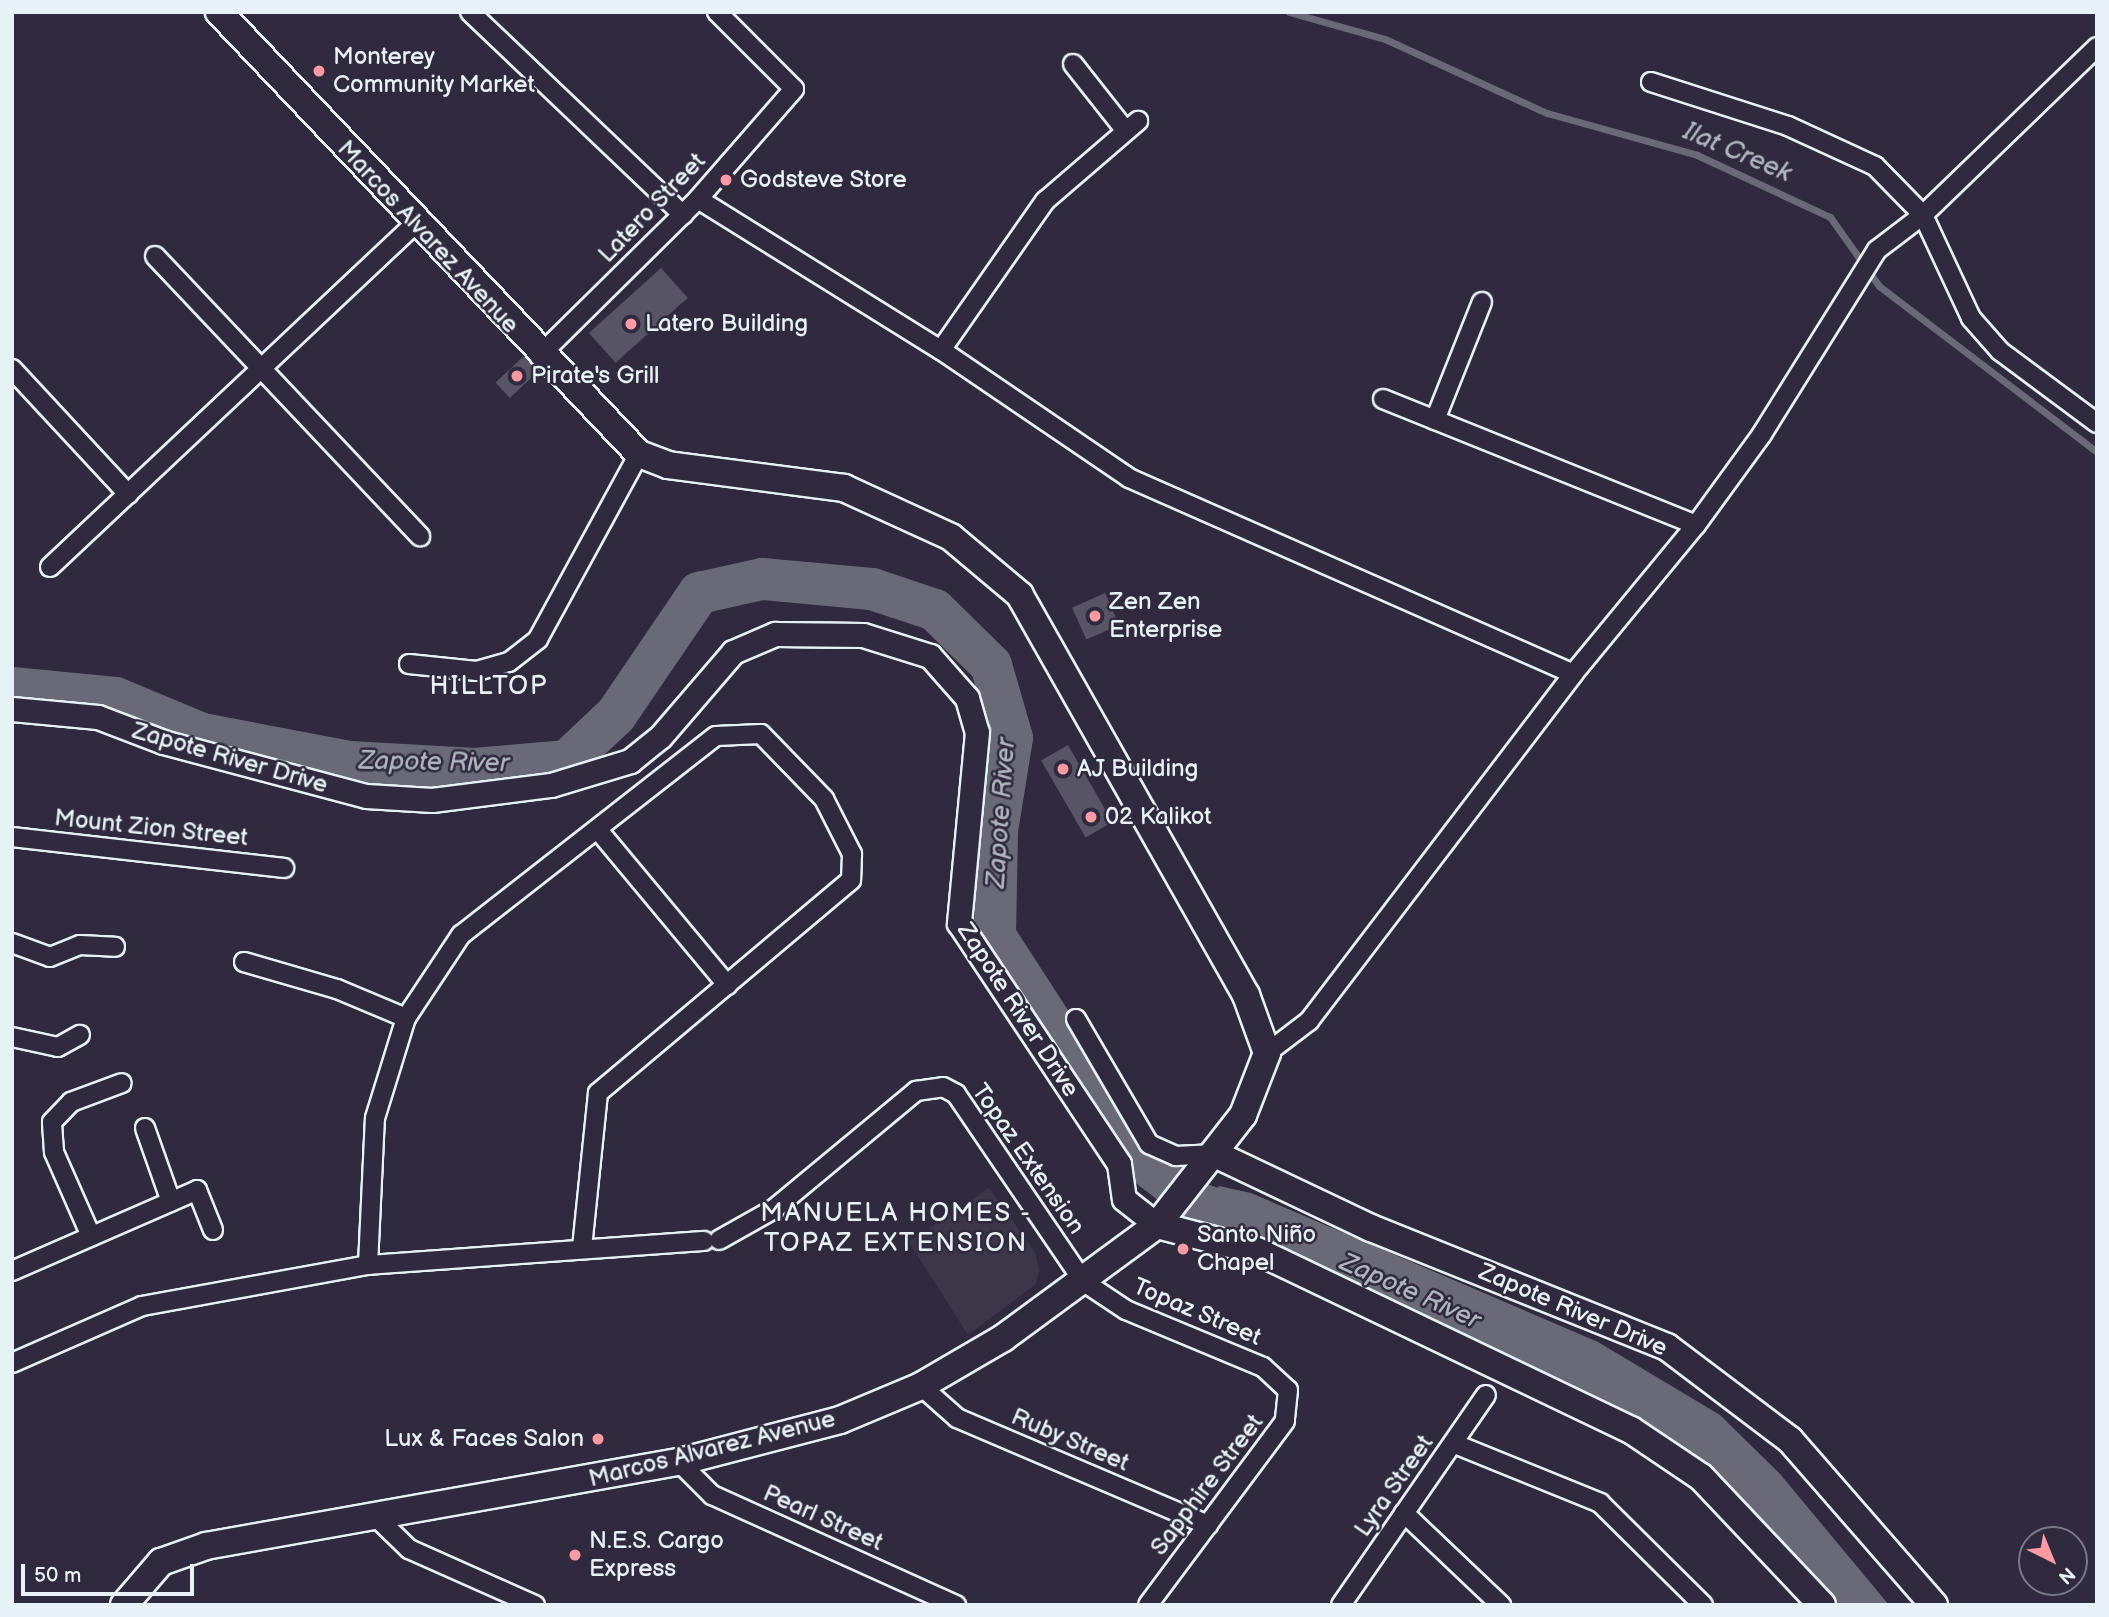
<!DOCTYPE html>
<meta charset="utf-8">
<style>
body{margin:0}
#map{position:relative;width:2109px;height:1617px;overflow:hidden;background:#2f2a3d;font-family:"Balsamiq Sans",sans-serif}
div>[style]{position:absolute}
.built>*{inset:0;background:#3b3749}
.water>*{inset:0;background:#696978}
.stream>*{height:7px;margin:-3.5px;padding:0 3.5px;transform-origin:3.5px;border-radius:3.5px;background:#696978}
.river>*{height:42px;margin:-21px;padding:0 21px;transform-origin:21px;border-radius:21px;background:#696978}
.building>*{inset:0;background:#575565;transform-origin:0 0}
.roads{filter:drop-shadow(2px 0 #e8f1f8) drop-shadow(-2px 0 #e8f1f8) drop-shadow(0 2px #e8f1f8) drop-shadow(0 -2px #e8f1f8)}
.minor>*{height:18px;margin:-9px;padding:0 9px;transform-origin:9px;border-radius:9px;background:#2f2a3d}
.tertiary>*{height:23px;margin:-11.5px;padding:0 11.5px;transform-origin:11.5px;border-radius:11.5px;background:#2f2a3d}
.secondary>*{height:26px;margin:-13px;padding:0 13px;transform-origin:13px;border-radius:13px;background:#2f2a3d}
.dots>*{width:19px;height:19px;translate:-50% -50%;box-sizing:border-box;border:4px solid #2f2a3d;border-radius:50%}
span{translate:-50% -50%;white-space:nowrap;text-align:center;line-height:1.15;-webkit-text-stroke:5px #2f2a3d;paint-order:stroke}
.poi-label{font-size:24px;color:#e8f1f8}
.left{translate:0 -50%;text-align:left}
.right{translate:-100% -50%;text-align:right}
.street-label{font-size:24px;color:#e8f1f8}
.water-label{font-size:26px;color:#afb4be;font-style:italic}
.neighbourhood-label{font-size:26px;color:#e8f1f8;letter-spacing:2px}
.frame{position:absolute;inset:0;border:14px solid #e8f1f8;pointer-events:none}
.north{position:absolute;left:2018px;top:1526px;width:70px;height:70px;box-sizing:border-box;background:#2f2a3d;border:2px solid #797a88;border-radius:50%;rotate:137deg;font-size:19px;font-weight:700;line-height:28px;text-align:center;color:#e8f1f8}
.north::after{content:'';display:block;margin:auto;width:24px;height:32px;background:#ff9aa2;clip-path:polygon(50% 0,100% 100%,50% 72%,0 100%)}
.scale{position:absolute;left:21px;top:1564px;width:173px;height:32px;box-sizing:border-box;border:4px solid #e8f1f8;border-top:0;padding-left:9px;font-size:21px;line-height:24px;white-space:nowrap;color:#e8f1f8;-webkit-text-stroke:5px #2f2a3d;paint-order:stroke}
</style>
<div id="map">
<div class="built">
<i style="clip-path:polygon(989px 1188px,1035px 1252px,1039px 1270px,1036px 1284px,968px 1335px,909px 1242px)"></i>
</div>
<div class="water">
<i style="clip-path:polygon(1219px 1186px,1251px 1193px,1598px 1342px,1720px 1415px,1780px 1474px,1889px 1605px,1835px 1605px,1708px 1464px,1525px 1368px,1255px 1241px,1197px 1222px,1192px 1216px)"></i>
</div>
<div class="stream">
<i style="left:1289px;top:12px;width:100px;rotate:15.7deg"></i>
<i style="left:1385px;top:39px;width:178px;rotate:24.6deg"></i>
<i style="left:1547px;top:113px;width:156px;rotate:15.6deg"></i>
<i style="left:1697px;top:155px;width:147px;rotate:25deg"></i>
<i style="left:1830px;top:217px;width:85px;rotate:54.6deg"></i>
<i style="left:1879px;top:286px;width:274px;rotate:37.3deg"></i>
</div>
<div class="river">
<i style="left:12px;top:688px;width:104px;rotate:5.5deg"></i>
<i style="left:116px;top:698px;width:93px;rotate:22.7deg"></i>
<i style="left:202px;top:734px;width:151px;rotate:10.7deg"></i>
<i style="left:350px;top:762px;width:125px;rotate:3.2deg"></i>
<i style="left:475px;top:769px;width:92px;rotate:-5deg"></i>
<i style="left:567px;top:761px;width:67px;rotate:-43.2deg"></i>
<i style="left:616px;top:715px;width:148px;rotate:-55.8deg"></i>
<i style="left:699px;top:593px;width:65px;rotate:-12.5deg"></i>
<i style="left:762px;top:579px;width:110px;rotate:5.2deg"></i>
<i style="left:872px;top:589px;width:66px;rotate:18.4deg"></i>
<i style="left:935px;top:610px;width:78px;rotate:44.5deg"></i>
<i style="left:991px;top:665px;width:76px;rotate:74deg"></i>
<i style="left:1012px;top:738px;width:94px;rotate:99.2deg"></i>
<i style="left:997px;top:831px;width:105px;rotate:91.1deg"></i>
<i style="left:995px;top:936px;width:265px;rotate:57.1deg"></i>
<i style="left:1139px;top:1159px;width:71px;rotate:37.5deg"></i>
<i style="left:1195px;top:1202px;width:60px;rotate:19.3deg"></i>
</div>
<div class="building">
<i style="left:661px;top:268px;width:40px;height:97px;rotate:48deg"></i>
<i style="left:524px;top:356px;width:21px;height:39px;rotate:47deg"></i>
<i style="left:1105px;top:593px;width:35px;height:36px;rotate:66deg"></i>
<i style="left:1068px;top:745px;width:89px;height:31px;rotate:60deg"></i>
</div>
<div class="roads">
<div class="minor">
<i style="left:470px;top:12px;width:294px;rotate:43.6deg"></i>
<i style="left:1073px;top:64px;width:85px;rotate:51.7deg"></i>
<i style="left:1651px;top:82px;width:144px;rotate:17.8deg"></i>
<i style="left:1788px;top:126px;width:96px;rotate:24.7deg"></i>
<i style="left:1875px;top:166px;width:69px;rotate:45.6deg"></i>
<i style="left:1923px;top:215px;width:114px;rotate:65deg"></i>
<i style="left:1971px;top:318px;width:44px;rotate:48.7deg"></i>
<i style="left:2000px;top:351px;width:121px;rotate:36.6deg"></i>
<i style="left:698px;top:199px;width:286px;rotate:31.9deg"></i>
<i style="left:941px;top:350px;width:227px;rotate:34.2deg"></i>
<i style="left:1129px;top:478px;width:485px;rotate:23.8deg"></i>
<i style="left:155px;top:256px;width:386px;rotate:46.6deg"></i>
<i style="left:941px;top:350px;width:182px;rotate:-55.1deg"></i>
<i style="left:1045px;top:201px;width:123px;rotate:-40.7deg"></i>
<i style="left:539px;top:356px;width:223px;rotate:-44.6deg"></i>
<i style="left:698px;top:199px;width:146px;rotate:-48.9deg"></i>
<i style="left:794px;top:89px;width:109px;rotate:-135deg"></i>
<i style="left:12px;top:369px;width:171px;rotate:47.1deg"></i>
<i style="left:1383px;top:399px;width:337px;rotate:21.9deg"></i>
<i style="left:1435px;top:420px;width:127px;rotate:-68.3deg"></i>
<i style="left:50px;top:567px;width:502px;rotate:-43.23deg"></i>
<i style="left:409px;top:664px;width:68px;rotate:5.9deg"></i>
<i style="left:477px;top:671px;width:33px;rotate:-16deg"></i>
<i style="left:509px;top:662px;width:37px;rotate:-38deg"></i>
<i style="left:538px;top:639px;width:211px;rotate:-61.4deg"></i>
<i style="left:598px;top:830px;width:202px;rotate:50.2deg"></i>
<i style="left:12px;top:837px;width:274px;rotate:6.5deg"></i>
<i style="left:12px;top:943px;width:40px;rotate:20.2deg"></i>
<i style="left:50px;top:957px;width:32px;rotate:-22deg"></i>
<i style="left:80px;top:945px;width:35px;rotate:3deg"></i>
<i style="left:244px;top:962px;width:97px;rotate:16.2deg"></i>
<i style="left:337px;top:989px;width:75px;rotate:22.8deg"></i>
<i style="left:1076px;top:1019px;width:145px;rotate:59.7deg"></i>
<i style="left:1149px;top:1144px;width:30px;rotate:24deg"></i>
<i style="left:1176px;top:1156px;width:39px;rotate:-3deg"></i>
<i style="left:12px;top:1037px;width:47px;rotate:12.3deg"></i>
<i style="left:58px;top:1047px;width:25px;rotate:-29deg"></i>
<i style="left:1267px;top:1053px;width:53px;rotate:-37.3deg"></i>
<i style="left:1309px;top:1021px;width:436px;rotate:-52.7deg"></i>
<i style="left:1573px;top:674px;width:193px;rotate:-50.5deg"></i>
<i style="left:1696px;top:525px;width:112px;rotate:-54deg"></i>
<i style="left:1762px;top:434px;width:217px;rotate:-58deg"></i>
<i style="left:1877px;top:250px;width:58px;rotate:-37.3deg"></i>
<i style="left:1923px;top:215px;width:242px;rotate:-44deg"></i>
<i style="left:145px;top:1128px;width:78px;rotate:70.6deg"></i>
<i style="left:91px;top:1236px;width:92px;rotate:-113.8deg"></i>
<i style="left:54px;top:1152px;width:30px;rotate:-94deg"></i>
<i style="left:52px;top:1122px;width:28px;rotate:-46deg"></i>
<i style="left:71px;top:1102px;width:54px;rotate:-20.4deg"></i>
<i style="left:719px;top:1240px;width:63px;rotate:-29.4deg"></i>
<i style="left:774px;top:1209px;width:185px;rotate:-39.7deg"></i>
<i style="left:916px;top:1091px;width:27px;rotate:-8deg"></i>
<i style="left:943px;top:1087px;width:15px;rotate:28deg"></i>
<i style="left:956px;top:1094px;width:227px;rotate:55.8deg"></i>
<i style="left:1084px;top:1282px;width:50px;rotate:33.7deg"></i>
<i style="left:1126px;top:1310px;width:148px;rotate:22.6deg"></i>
<i style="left:1263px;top:1367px;width:34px;rotate:43deg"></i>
<i style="left:1288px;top:1390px;width:31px;rotate:96deg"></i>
<i style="left:1285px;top:1421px;width:229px;rotate:126.7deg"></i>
<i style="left:368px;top:1265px;width:147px;rotate:-87.3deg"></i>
<i style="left:375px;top:1118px;width:105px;rotate:-72.8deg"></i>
<i style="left:406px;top:1018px;width:100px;rotate:-56.5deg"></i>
<i style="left:461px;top:935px;width:323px;rotate:-38deg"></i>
<i style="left:716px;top:736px;width:45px;rotate:-2.5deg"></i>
<i style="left:761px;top:734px;width:91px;rotate:45.9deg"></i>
<i style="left:824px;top:799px;width:62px;rotate:63deg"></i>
<i style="left:852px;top:854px;width:26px;rotate:92deg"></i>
<i style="left:851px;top:880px;width:331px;rotate:139.9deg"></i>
<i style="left:598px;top:1093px;width:156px;rotate:95.9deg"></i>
<i style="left:12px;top:1271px;width:202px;rotate:-23.6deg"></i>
<i style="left:197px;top:1190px;width:43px;rotate:68.2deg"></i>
<i style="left:12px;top:1363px;width:142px;rotate:-23.7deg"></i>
<i style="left:142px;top:1306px;width:230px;rotate:-10.3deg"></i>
<i style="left:368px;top:1265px;width:337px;rotate:-4.1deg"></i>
<i style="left:921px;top:1386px;width:48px;rotate:41.6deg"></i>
<i style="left:957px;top:1418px;width:273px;rotate:23.1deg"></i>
<i style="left:1455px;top:1444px;width:157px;rotate:22.1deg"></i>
<i style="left:1600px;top:1503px;width:145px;rotate:44.7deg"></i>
<i style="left:679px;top:1462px;width:47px;rotate:45deg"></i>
<i style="left:712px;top:1495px;width:268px;rotate:24.3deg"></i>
<i style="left:1404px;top:1513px;width:134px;rotate:43.5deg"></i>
<i style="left:376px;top:1517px;width:46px;rotate:44.1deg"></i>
<i style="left:409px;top:1549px;width:138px;rotate:24deg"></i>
<i style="left:1341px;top:1605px;width:255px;rotate:-55.4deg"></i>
</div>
<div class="tertiary">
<i style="left:12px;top:709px;width:86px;rotate:5.3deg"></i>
<i style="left:98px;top:717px;width:70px;rotate:21deg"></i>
<i style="left:163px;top:742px;width:210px;rotate:14.9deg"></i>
<i style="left:366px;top:796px;width:66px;rotate:3.5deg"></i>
<i style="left:432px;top:800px;width:120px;rotate:-7.2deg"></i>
<i style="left:551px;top:785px;width:83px;rotate:-16.9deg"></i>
<i style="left:630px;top:761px;width:38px;rotate:-39deg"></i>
<i style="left:660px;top:737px;width:112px;rotate:-49.3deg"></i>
<i style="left:733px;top:652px;width:46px;rotate:-23.2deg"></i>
<i style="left:775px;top:634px;width:88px;rotate:0.7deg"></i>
<i style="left:863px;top:635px;width:70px;rotate:17.4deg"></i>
<i style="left:930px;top:656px;width:56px;rotate:48.6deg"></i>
<i style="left:967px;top:698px;width:35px;rotate:74deg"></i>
<i style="left:977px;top:732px;width:192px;rotate:95.4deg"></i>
<i style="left:959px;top:923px;width:289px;rotate:56.4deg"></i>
<i style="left:1119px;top:1164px;width:35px;rotate:82deg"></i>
<i style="left:1124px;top:1199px;width:42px;rotate:38.2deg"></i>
</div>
<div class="secondary">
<i style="left:1215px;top:1154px;width:173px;rotate:25.4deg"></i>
<i style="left:1371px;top:1228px;width:319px;rotate:21.9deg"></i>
<i style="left:1667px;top:1347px;width:154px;rotate:37.1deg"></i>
<i style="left:1790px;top:1440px;width:219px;rotate:48.9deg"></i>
<i style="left:1157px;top:1225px;width:103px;rotate:14.6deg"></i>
<i style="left:1257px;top:1251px;width:415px;rotate:25.6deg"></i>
<i style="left:1631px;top:1430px;width:84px;rotate:33.9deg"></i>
<i style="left:1701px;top:1477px;width:176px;rotate:46.6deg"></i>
<i style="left:124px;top:1605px;width:57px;rotate:-49.3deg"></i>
<i style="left:161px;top:1562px;width:48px;rotate:-19.6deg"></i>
<i style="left:206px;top:1546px;width:480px;rotate:-10.1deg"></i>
<i style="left:679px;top:1462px;width:166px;rotate:-14.6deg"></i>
<i style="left:840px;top:1420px;width:88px;rotate:-22.8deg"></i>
<i style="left:921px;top:1386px;width:95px;rotate:-30.3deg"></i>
<i style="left:1003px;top:1338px;width:191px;rotate:-36.3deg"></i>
<i style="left:1157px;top:1225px;width:140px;rotate:-52deg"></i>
<i style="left:1243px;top:1115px;width:66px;rotate:-68.8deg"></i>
<i style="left:1267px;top:1053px;width:62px;rotate:-109.9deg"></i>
<i style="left:1246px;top:995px;width:459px;rotate:-119.5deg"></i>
<i style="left:1020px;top:595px;width:90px;rotate:-140deg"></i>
<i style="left:951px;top:537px;width:118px;rotate:-155.4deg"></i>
<i style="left:844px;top:488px;width:177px;rotate:-172.6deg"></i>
<i style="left:668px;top:465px;width:31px;rotate:-159deg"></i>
<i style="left:639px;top:454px;width:610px;rotate:-133.54deg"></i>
</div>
</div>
<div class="dots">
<i style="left:319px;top:71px;background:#ff9aa2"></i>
<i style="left:726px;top:180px;background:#ff9aa2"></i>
<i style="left:631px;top:324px;background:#ff9aa2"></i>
<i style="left:517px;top:376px;background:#ff9aa2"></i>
<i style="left:1095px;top:616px;background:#ff9aa2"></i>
<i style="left:1063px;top:769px;background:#ff9aa2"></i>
<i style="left:1091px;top:817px;background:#ff9aa2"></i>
<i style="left:1183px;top:1249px;background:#ff9aa2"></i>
<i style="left:598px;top:1439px;background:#ff9aa2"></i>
<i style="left:575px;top:1555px;background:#ff9aa2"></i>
</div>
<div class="poi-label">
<span class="left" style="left:333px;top:71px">Monterey<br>Community Market</span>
<span class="left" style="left:740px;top:180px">Godsteve Store</span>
<span class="left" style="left:645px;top:324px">Latero Building</span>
<span class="left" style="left:531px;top:376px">Pirate's Grill</span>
<span class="left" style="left:1109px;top:616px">Zen Zen<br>Enterprise</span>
<span class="left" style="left:1077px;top:769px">AJ Building</span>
<span class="left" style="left:1105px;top:817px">02 Kalikot</span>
<span class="left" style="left:1197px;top:1249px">Santo Niño<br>Chapel</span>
<span class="right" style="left:584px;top:1439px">Lux &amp; Faces Salon</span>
<span class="left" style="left:589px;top:1555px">N.E.S. Cargo<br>Express</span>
</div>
<div class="street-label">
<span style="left:652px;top:208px;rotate:-46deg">Latero Street</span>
<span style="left:428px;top:237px;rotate:47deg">Marcos Alvarez Avenue</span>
<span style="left:230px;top:758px;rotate:16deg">Zapote River Drive</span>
<span style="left:151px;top:828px;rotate:6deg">Mount Zion Street</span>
<span style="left:1018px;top:1010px;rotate:57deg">Zapote River Drive</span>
<span style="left:1028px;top:1159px;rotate:55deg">Topaz Extension</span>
<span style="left:1573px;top:1310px;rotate:23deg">Zapote River Drive</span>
<span style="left:1197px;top:1312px;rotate:23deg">Topaz Street</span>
<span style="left:1070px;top:1440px;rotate:23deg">Ruby Street</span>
<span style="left:712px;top:1449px;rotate:-14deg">Marcos Alvarez Avenue</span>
<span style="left:1207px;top:1485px;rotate:-53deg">Sapphire Street</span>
<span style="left:1394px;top:1486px;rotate:-55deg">Lyra Street</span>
<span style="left:823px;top:1518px;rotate:24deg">Pearl Street</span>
</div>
<div class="water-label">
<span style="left:1737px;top:153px;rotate:23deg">Ilat Creek</span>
<span style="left:434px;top:763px;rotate:1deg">Zapote River</span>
<span style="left:1002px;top:813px;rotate:-86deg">Zapote River</span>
<span style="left:1410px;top:1292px;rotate:24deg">Zapote River</span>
</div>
<div class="neighbourhood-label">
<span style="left:489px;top:687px">HILLTOP</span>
<span style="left:896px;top:1229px">MANUELA HOMES -<br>TOPAZ EXTENSION</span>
</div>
<div class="frame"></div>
<div class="north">N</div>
<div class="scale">50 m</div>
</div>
